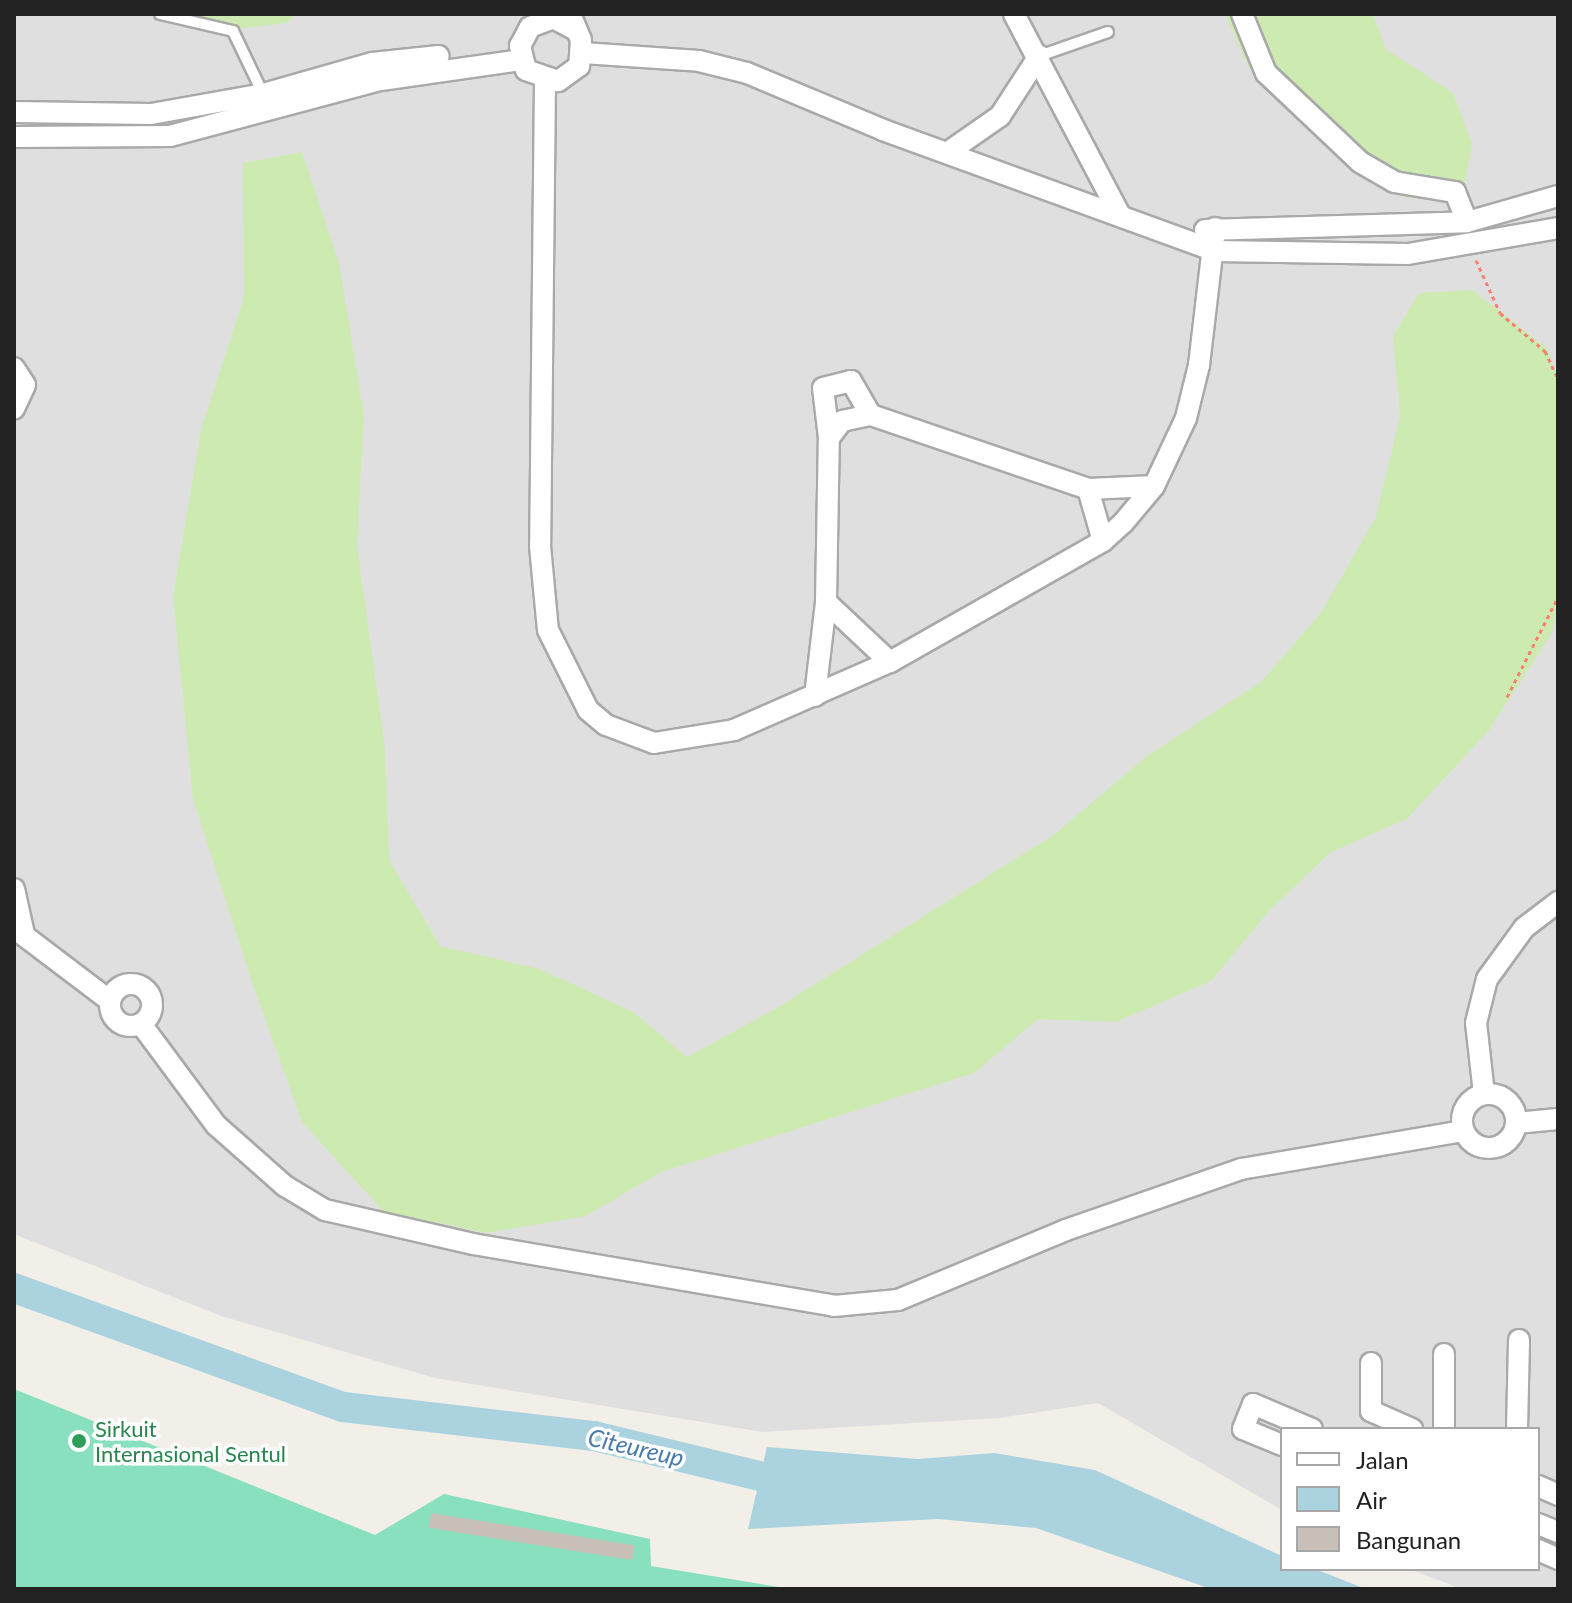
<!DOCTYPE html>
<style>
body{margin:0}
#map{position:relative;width:1572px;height:1603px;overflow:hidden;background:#f2efe9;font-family:Lato,sans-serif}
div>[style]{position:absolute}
.residential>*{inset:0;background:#e0dfdf}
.grass>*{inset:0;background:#cdebb0}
.pitch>*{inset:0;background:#88e0be}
.water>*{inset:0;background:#aad3df}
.river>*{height:30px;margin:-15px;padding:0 15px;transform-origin:15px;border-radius:15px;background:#aad3df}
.building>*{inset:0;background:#c7bfb8;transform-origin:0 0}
.path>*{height:3px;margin-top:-1.5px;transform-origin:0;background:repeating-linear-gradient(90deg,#fa8072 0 4px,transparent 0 8px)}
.roads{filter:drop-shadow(2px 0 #a9a9a9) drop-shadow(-2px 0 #a9a9a9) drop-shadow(0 2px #a9a9a9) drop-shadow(0 -2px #a9a9a9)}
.service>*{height:10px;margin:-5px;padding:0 5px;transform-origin:5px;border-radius:5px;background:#fff}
.minor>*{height:20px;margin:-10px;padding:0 10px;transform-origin:10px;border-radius:10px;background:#fff}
.minor>.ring{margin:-10px;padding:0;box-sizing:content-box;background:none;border:20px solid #fff;border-radius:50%}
.dots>*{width:22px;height:22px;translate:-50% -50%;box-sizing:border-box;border:4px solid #fff;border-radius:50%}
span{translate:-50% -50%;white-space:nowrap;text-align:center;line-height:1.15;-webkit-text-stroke:7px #fff;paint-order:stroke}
.leisure-label{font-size:22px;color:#27864d}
.left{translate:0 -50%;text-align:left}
.water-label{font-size:24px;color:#4a7aab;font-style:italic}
.frame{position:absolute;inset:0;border:16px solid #222;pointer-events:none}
.legend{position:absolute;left:1280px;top:1427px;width:260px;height:144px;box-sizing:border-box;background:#fff;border:2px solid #a7a7a7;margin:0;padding:10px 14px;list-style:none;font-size:24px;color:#222}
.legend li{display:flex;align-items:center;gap:16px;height:40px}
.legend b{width:40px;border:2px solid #a7a7a7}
</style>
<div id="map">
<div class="residential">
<i style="clip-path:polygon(14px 14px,1558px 14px,1558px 1589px,1462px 1589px,1409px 1569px,1538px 1569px,1538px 1429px,1282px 1429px,1282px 1510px,1098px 1403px,999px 1418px,763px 1432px,435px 1378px,221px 1316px,14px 1234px)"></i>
</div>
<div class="grass">
<i style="clip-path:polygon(193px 14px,295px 14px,287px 23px,228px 30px)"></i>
<i style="clip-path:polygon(1225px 14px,1373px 14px,1386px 49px,1453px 93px,1472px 144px,1465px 182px,1444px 198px,1406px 198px,1363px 179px,1248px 66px)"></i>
<i style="clip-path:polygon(302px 152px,339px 263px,364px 416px,357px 545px,385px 749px,389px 860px,440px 946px,540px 969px,633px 1012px,687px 1057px,777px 1008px,1055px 834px,1147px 756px,1261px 682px,1321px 613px,1376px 517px,1400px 416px,1393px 336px,1419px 293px,1472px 290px,1547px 348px,1558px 381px,1558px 600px,1552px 633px,1489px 730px,1407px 819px,1331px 852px,1268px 912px,1211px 981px,1116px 1022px,1038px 1019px,974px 1073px,661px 1172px,586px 1216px,486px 1233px,383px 1211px,302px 1122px,252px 982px,193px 799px,173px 596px,201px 430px,244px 297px,243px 163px)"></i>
</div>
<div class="pitch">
<i style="clip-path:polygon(14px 1389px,375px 1535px,444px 1494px,650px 1539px,651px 1566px,791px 1589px,14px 1589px)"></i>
</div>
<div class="water">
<i style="clip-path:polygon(767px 1447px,918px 1459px,994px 1453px,1095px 1470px,1282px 1556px,1282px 1569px,1315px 1569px,1366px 1589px,1211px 1589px,1036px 1528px,938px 1519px,748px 1529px)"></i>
</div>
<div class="river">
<i style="left:14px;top:1288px;width:350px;rotate:19.9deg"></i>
<i style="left:343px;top:1407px;width:253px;rotate:6.6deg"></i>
<i style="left:594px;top:1436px;width:212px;rotate:13.6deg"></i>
</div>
<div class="building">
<i style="left:431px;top:1513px;width:206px;height:15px;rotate:9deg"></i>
</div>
<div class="path">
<i style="left:1476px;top:260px;width:58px;rotate:65.6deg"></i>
<i style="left:1500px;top:313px;width:59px;rotate:40.2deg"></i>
<i style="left:1545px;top:351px;width:31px;rotate:65deg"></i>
<i style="left:1507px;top:697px;width:112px;rotate:-63deg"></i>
</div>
<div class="roads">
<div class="service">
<i style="left:160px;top:14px;width:75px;rotate:13.1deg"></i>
<i style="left:233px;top:31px;width:70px;rotate:64.5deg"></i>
<i style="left:1039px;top:56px;width:73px;rotate:-19.2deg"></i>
</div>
<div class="minor">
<i style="left:570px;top:14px;width:28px;rotate:67deg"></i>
<i style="left:581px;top:40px;width:26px;rotate:94deg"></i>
<i style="left:579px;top:66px;width:26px;rotate:144deg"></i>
<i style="left:558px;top:81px;width:34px;rotate:-161deg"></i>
<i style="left:526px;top:70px;width:25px;rotate:-104deg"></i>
<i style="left:520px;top:46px;width:21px;rotate:-62deg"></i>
<i style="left:530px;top:27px;width:25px;rotate:-21deg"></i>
<i style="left:553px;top:18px;width:24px;rotate:28deg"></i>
<i style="left:1014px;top:14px;width:229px;rotate:62.2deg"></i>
<i style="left:1242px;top:14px;width:64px;rotate:67.9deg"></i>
<i style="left:1266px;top:73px;width:129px;rotate:43.4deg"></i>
<i style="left:1360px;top:162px;width:39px;rotate:30deg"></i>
<i style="left:1394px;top:182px;width:62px;rotate:9.3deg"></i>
<i style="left:1455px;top:192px;width:32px;rotate:68deg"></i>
<i style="left:583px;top:53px;width:116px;rotate:3.9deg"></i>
<i style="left:699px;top:61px;width:49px;rotate:14deg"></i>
<i style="left:747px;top:73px;width:147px;rotate:22.7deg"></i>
<i style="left:883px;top:130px;width:353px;rotate:20deg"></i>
<i style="left:1215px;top:251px;width:193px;rotate:0.9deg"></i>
<i style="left:1408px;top:254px;width:152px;rotate:-9.8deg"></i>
<i style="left:545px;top:82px;width:464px;rotate:90.6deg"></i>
<i style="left:540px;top:546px;width:84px;rotate:84.6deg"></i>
<i style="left:548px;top:630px;width:89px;rotate:63.4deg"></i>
<i style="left:588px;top:710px;width:23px;rotate:40deg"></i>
<i style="left:606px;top:725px;width:51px;rotate:20.6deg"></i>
<i style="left:654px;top:743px;width:81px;rotate:-9.2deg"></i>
<i style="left:734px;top:730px;width:170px;rotate:-23.6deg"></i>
<i style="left:890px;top:662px;width:245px;rotate:-29.6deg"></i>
<i style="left:1103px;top:541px;width:27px;rotate:-42deg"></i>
<i style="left:1123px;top:523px;width:48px;rotate:-50deg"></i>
<i style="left:1154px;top:486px;width:75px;rotate:-64.8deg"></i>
<i style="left:1186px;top:418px;width:55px;rotate:-76.2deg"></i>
<i style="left:1199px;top:365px;width:138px;rotate:-83.3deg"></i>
<i style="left:14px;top:112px;width:137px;rotate:0.8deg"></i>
<i style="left:151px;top:114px;width:114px;rotate:-10.1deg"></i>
<i style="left:263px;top:94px;width:113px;rotate:-15.9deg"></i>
<i style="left:372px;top:63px;width:67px;rotate:-6deg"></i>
<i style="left:14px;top:137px;width:156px;rotate:-0.4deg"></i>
<i style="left:170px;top:136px;width:218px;rotate:-14.9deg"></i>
<i style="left:381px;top:80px;width:141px;rotate:-8.1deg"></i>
<i style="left:947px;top:153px;width:65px;rotate:-34.9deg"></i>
<i style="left:1000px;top:116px;width:72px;rotate:-57deg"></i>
<i style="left:1205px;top:230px;width:262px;rotate:-1.7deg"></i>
<i style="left:1467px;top:222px;width:95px;rotate:-15.9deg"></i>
<i style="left:14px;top:368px;width:20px;rotate:57deg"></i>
<i style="left:25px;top:385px;width:26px;rotate:115deg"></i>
<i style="left:829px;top:438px;width:50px;rotate:-96.8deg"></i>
<i style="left:823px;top:388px;width:29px;rotate:-14deg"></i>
<i style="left:851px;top:381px;width:39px;rotate:60deg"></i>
<i style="left:1088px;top:489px;width:54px;rotate:73.9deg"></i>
<i style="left:826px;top:602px;width:88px;rotate:43.2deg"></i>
<i style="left:815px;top:696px;width:95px;rotate:-83.3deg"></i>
<i style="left:826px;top:602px;width:164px;rotate:-89deg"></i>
<i style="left:829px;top:438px;width:21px;rotate:-53deg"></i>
<i style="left:842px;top:421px;width:30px;rotate:-12deg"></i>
<i style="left:871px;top:415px;width:229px;rotate:18.8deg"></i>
<i style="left:1088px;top:489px;width:66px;rotate:-2.6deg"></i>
<i style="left:14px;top:889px;width:46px;rotate:77.5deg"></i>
<i style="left:14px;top:928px;width:121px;rotate:37.2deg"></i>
<i class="ring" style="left:110px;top:984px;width:22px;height:22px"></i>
<i style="left:141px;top:1024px;width:126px;rotate:53.4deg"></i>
<i style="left:216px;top:1125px;width:92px;rotate:41.5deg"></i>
<i style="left:285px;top:1186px;width:47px;rotate:31deg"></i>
<i style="left:325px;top:1210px;width:152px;rotate:12.9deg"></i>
<i style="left:473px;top:1244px;width:366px;rotate:9.7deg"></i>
<i style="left:834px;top:1306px;width:64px;rotate:-5.4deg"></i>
<i style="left:898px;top:1300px;width:182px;rotate:-22.6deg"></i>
<i style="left:1066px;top:1230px;width:185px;rotate:-19.2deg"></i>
<i style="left:1241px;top:1169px;width:226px;rotate:-9.7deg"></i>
<i class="ring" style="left:1462px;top:1094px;width:34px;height:34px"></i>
<i style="left:1484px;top:1094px;width:71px;rotate:-96.4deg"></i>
<i style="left:1476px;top:1023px;width:45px;rotate:-76deg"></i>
<i style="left:1487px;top:979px;width:63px;rotate:-54deg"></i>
<i style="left:1524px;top:928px;width:43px;rotate:-37.4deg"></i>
<i style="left:1516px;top:1123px;width:42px;rotate:-5.4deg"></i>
<i style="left:1371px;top:1363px;width:48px;rotate:90deg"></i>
<i style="left:1371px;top:1411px;width:45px;rotate:23.7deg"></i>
<i style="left:1444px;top:1429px;width:75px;rotate:-90deg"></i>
<i style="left:1517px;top:1429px;width:89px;rotate:-88.7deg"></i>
<i style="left:1282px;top:1445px;width:42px;rotate:-157.7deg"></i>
<i style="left:1243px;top:1429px;width:27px;rotate:-68deg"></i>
<i style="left:1253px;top:1404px;width:64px;rotate:23deg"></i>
<i style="left:1538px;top:1486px;width:22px;rotate:24deg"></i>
<i style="left:1538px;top:1524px;width:22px;rotate:22deg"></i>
<i style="left:1538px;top:1550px;width:22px;rotate:24deg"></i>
</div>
</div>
<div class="dots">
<i style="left:79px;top:1441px;background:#2e9e5b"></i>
</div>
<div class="leisure-label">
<span class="left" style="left:95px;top:1441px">Sirkuit<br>Internasional Sentul</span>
</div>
<div class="water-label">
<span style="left:636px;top:1447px;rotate:13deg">Citeureup</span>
</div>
<div class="frame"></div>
<ul class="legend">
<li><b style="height:10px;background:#fff"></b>Jalan</li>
<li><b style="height:22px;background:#aad3df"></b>Air</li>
<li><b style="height:22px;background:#c7bfb8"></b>Bangunan</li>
</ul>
</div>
